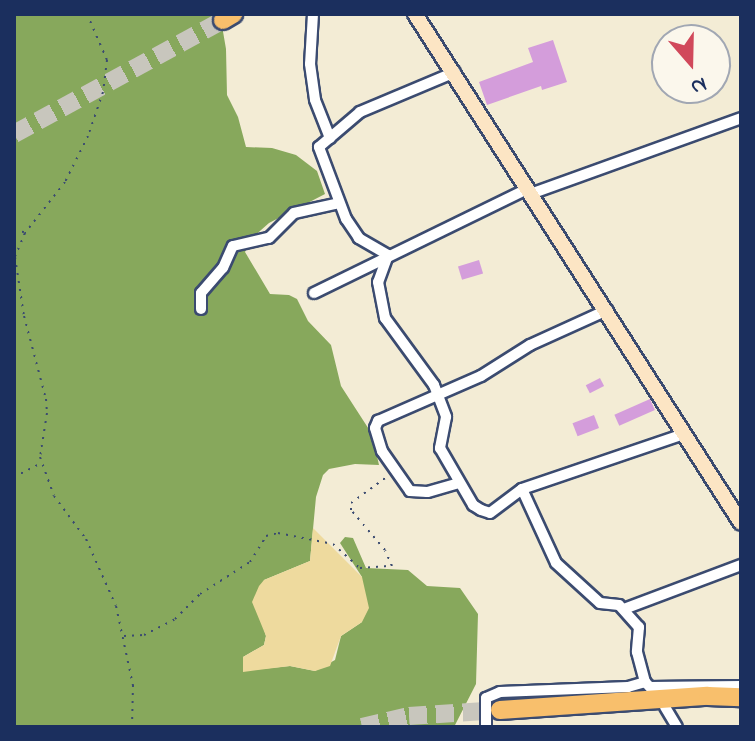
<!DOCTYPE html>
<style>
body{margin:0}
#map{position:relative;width:755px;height:741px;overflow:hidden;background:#f3ecd5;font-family:"Indie Flower",sans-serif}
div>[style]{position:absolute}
.forest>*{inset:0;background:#87a85c}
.sand>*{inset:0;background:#eeda9e}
.building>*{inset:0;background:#d49ddb;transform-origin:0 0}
.highway-tunnel>*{height:18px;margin-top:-9px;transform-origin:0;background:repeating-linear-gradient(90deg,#c8c6bd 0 18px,transparent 0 27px)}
.path>*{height:2px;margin-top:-1px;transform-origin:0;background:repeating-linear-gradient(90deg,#3b4b70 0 2px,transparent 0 8px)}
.roads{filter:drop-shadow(2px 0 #3b4b70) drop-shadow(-2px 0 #3b4b70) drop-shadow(0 2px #3b4b70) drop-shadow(0 -2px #3b4b70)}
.street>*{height:10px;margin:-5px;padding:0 5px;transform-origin:5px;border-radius:5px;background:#fff}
.secondary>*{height:14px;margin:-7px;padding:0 7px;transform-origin:7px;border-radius:7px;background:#fce5c4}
.highway>*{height:18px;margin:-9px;padding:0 9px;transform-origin:9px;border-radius:9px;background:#f8bf6c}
span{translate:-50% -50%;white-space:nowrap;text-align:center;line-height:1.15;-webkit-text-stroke:7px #fbf7ec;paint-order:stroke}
.frame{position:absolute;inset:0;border:16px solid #1b2f5e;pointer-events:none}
.north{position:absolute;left:651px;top:24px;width:80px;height:80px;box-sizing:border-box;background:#fbf7ec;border:2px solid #a1a7b3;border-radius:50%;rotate:160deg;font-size:22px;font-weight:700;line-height:32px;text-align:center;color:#1b2f5e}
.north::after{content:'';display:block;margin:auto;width:28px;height:36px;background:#d1495b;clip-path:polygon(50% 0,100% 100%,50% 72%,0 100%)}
</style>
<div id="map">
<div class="forest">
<i style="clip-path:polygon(14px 14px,220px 14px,226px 49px,227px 95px,238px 117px,246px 147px,272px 148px,296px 155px,317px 171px,325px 194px,269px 223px,251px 239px,245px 252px,270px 294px,289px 295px,297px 299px,308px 321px,331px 345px,341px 386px,372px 434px,379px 465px,355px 464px,329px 469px,323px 475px,316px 497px,310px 561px,264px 580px,259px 613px,266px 636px,264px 645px,243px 657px,243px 671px,290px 666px,315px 671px,335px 660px,341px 636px,362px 622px,362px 577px,340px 543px,345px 537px,353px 538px,366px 568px,408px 570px,427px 586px,460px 588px,478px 614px,476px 684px,454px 727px,14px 727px)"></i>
</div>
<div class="sand">
<i style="clip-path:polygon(313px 528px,362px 577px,369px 608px,362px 622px,341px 636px,330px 666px,315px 671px,290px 666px,243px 672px,243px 657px,264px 645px,266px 636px,252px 602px,259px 586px,264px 580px,310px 561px)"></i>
</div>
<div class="building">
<i style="clip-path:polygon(553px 40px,567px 82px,542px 90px,541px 86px,487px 105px,479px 82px,533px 62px,528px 48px)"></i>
<i style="left:479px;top:260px;width:14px;height:22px;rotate:73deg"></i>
<i style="left:600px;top:378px;width:9px;height:16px;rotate:63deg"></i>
<i style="left:650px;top:399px;width:12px;height:39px;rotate:66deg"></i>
<i style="left:594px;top:415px;width:14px;height:23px;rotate:69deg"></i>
</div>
<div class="highway-tunnel">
<i style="left:14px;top:134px;width:238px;rotate:-28.6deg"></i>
<i style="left:362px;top:727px;width:48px;rotate:-13.2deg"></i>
<i style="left:409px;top:716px;width:91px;rotate:-3.8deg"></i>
</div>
<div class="path">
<i style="left:87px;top:14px;width:50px;rotate:66.5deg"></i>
<i style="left:107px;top:60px;width:32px;rotate:97deg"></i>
<i style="left:103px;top:92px;width:46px;rotate:108.8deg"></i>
<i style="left:88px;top:136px;width:51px;rotate:116.6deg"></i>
<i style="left:65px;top:182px;width:65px;rotate:128.1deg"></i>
<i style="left:25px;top:233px;width:26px;rotate:113deg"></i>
<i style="left:15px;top:257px;width:60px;rotate:81.3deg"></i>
<i style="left:24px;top:316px;width:86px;rotate:75.2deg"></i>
<i style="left:46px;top:399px;width:14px;rotate:86deg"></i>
<i style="left:47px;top:413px;width:45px;rotate:99deg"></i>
<i style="left:40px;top:457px;width:41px;rotate:70.3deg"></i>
<i style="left:54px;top:496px;width:54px;rotate:53.3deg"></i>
<i style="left:86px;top:539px;width:73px;rotate:65.9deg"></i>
<i style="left:116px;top:606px;width:81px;rotate:77.9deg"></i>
<i style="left:133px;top:685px;width:42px;rotate:91.4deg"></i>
<i style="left:14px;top:231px;width:10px;rotate:6deg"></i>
<i style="left:14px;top:477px;width:30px;rotate:-27deg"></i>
<i style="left:124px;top:636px;width:20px;rotate:-3deg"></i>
<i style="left:144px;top:635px;width:35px;rotate:-27deg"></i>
<i style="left:175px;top:619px;width:35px;rotate:-45deg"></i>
<i style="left:200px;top:594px;width:59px;rotate:-32.6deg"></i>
<i style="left:250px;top:562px;width:31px;rotate:-58deg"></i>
<i style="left:266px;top:536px;width:12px;rotate:-14deg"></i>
<i style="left:278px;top:533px;width:56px;rotate:11.3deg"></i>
<i style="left:333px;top:544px;width:36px;rotate:42deg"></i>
<i style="left:360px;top:568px;width:32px;rotate:-4deg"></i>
<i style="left:392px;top:566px;width:17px;rotate:-114deg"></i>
<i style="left:385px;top:550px;width:52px;rotate:-130.4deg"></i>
<i style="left:351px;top:510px;width:7px;rotate:-90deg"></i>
<i style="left:351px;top:503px;width:46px;rotate:-36.1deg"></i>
</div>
<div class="roads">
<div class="street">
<i style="left:313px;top:14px;width:50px;rotate:93.4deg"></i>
<i style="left:310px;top:64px;width:36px;rotate:82deg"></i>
<i style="left:315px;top:100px;width:41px;rotate:68.5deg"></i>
<i style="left:533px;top:193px;width:221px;rotate:-19.8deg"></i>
<i style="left:388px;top:255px;width:29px;rotate:110deg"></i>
<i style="left:378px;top:282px;width:37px;rotate:79deg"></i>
<i style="left:385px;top:318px;width:83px;rotate:53.8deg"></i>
<i style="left:434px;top:385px;width:34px;rotate:69deg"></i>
<i style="left:446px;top:417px;width:32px;rotate:101deg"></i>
<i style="left:440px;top:448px;width:66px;rotate:59.9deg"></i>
<i style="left:473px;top:505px;width:9px;rotate:32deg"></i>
<i style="left:481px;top:510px;width:9px;rotate:18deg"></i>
<i style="left:490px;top:513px;width:40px;rotate:-37deg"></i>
<i style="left:522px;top:489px;width:171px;rotate:-18.8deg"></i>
<i style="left:388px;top:255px;width:34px;rotate:-150deg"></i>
<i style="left:359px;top:238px;width:23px;rotate:-124deg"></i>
<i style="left:346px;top:219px;width:77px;rotate:-110.6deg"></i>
<i style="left:319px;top:147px;width:54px;rotate:-40.5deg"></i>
<i style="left:360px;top:112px;width:103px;rotate:-22.8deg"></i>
<i style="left:314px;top:293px;width:239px;rotate:-26deg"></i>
<i style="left:201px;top:309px;width:16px;rotate:-90deg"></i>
<i style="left:201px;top:293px;width:33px;rotate:-49deg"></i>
<i style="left:223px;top:268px;width:24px;rotate:-66deg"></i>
<i style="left:233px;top:246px;width:37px;rotate:-13deg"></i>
<i style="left:269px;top:238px;width:35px;rotate:-45deg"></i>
<i style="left:294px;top:213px;width:46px;rotate:-12.5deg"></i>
<i style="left:459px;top:483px;width:33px;rotate:164deg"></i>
<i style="left:427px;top:492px;width:17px;rotate:-177deg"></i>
<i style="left:410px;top:491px;width:49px;rotate:-125deg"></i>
<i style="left:382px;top:451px;width:24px;rotate:-107deg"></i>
<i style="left:375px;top:428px;width:8px;rotate:-67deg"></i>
<i style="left:378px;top:421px;width:112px;rotate:-23.6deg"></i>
<i style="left:481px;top:376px;width:58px;rotate:-32.3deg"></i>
<i style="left:530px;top:345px;width:85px;rotate:-24.4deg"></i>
<i style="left:522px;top:489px;width:81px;rotate:65.3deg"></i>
<i style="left:556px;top:563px;width:59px;rotate:42.3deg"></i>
<i style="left:600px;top:603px;width:19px;rotate:6deg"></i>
<i style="left:619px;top:605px;width:30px;rotate:48deg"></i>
<i style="left:639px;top:627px;width:25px;rotate:95deg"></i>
<i style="left:637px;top:652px;width:31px;rotate:75deg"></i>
<i style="left:624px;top:609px;width:125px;rotate:-20.6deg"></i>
<i style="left:665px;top:707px;width:23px;rotate:59deg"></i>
<i style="left:486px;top:727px;width:29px;rotate:-90deg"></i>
<i style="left:486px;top:698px;width:15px;rotate:-23deg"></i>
<i style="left:500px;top:692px;width:128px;rotate:-2.2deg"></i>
<i style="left:628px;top:687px;width:18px;rotate:-16deg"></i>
<i style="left:645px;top:682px;width:7px;rotate:45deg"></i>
<i style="left:650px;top:687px;width:91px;rotate:-0.6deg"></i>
</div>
<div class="secondary">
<i style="left:415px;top:14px;width:604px;rotate:57.36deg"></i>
</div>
<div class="highway">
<i style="left:223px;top:20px;width:12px;rotate:-31deg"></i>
<i style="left:500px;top:710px;width:208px;rotate:-3.9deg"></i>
<i style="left:708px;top:696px;width:33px;rotate:2deg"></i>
</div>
</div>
<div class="frame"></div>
<div class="north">N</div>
</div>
